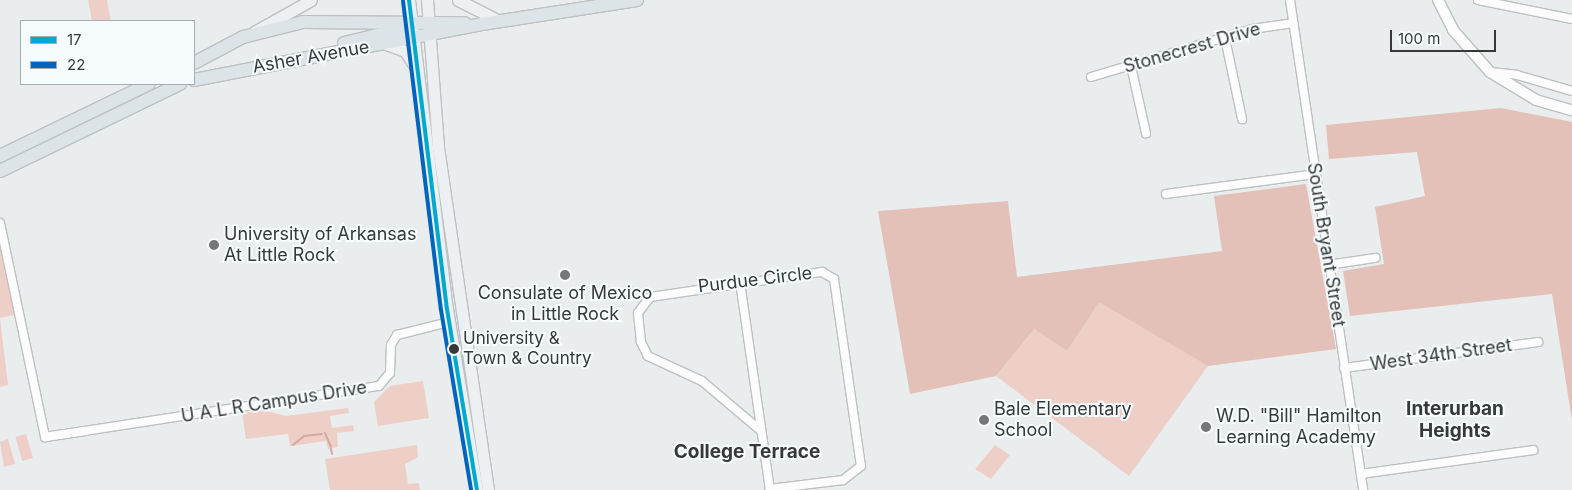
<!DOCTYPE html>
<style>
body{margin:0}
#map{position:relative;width:1572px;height:490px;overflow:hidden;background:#eaedee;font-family:Inter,sans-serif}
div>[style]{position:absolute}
.green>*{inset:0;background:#edcfc7;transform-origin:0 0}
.forest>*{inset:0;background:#e3c0b8}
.stream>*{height:2px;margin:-1px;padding:0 1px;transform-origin:1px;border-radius:1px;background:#d4a89e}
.roads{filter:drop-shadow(1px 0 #bec0c1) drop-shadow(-1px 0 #bec0c1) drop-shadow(0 1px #bec0c1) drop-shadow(0 -1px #bec0c1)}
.minor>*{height:8px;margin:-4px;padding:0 4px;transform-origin:4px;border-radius:4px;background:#fcfcfc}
.tertiary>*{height:10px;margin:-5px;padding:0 5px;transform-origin:5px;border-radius:5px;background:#fcfcfc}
.secondary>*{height:11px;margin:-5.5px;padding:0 5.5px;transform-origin:5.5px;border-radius:5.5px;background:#edf0f2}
.primary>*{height:12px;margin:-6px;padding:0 6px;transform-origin:6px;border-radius:6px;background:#dce4e8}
.bus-1>*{height:4px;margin:-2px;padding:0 2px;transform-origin:2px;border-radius:2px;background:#00a9ce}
.bus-2>*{height:4px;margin:-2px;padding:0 2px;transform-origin:2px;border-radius:2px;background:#0065bd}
.dots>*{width:14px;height:14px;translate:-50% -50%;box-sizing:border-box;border:2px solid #f6fbfe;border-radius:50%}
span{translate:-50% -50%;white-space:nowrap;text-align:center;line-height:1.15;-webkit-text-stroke:4px #f6fbfe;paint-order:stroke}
.bus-label{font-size:17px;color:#363839}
.left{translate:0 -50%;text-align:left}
.street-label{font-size:18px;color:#363839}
.poi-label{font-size:18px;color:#363839}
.neighbourhood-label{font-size:19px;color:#363839;font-weight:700}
.legend{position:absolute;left:20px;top:20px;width:175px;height:65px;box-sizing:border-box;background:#f6fbfe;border:1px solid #a9adaf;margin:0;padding:6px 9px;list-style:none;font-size:15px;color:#363839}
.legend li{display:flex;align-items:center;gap:10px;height:25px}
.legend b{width:25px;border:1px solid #a9adaf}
.scale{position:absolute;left:1390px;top:30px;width:106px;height:22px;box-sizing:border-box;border:2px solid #363839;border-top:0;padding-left:6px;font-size:15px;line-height:18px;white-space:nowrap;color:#363839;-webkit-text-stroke:4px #f6fbfe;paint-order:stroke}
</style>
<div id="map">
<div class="green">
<i style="clip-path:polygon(88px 0,107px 0,111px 21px,92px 21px)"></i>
<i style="clip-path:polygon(0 245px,19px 314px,0 318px)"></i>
<i style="clip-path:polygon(1099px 301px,1208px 366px,1129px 476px,996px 376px,1034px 329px,1067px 351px)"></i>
<i style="clip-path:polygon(0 318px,8px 385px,0 387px)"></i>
<i style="clip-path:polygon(423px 381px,429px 418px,378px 426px,374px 402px,390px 386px)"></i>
<i style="clip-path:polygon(348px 408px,349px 413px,330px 416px,332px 428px,353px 425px,354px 431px,337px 433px,338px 447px,328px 449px,326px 441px,290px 446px,288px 434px,246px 439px,242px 413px,263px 410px,286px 416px)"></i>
<i style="left:26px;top:434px;width:25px;height:11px;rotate:74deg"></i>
<i style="clip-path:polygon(8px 439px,15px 464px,4px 467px,0 442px)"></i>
<i style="clip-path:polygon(417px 445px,418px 457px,405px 464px,408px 484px,419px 483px,420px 490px,330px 490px,325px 459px)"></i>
<i style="clip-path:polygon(995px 445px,1010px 455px,991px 479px,975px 469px)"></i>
</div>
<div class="forest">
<i style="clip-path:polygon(1501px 108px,1572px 122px,1572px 420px,1552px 294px,1350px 316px,1343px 271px,1384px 264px,1375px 207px,1425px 196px,1417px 152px,1329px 159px,1326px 125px)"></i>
<i style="clip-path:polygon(1306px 184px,1336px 349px,1208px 366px,1099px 302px,1067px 351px,1034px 329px,996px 376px,910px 394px,878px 211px,1008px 201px,1017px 277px,1222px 251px,1214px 196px)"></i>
</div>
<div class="stream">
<i style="left:325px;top:433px;width:15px;rotate:67deg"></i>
<i style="left:293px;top:445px;width:14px;rotate:-39deg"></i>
<i style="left:304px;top:436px;width:18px;rotate:-6deg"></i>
<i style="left:331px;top:449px;width:5px;rotate:79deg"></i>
</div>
<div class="roads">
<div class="minor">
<i style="left:1290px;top:0;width:495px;rotate:81.5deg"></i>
<i style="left:1478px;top:0;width:96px;rotate:11.4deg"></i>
<i style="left:1225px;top:38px;width:83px;rotate:78.1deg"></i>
<i style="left:1131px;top:66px;width:69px;rotate:77.4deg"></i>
<i style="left:1490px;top:72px;width:27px;rotate:6deg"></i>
<i style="left:1517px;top:75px;width:57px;rotate:16.2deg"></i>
<i style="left:1091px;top:77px;width:168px;rotate:-16.6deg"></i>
<i style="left:1252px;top:29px;width:42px;rotate:-8.1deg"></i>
<i style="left:1166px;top:194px;width:150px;rotate:-7.6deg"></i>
<i style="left:0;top:223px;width:219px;rotate:78.1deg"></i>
<i style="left:1328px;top:265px;width:48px;rotate:-8.5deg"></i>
<i style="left:740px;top:282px;width:210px;rotate:81.8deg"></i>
<i style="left:1344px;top:368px;width:196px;rotate:-7.6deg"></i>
<i style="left:760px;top:430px;width:76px;rotate:-139.8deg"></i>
<i style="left:702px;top:381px;width:60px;rotate:-155.2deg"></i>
<i style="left:648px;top:356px;width:16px;rotate:-117deg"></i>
<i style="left:641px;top:342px;width:29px;rotate:-96deg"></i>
<i style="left:638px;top:313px;width:20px;rotate:-53deg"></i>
<i style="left:650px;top:297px;width:174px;rotate:-8.3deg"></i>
<i style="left:822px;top:272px;width:14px;rotate:30deg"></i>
<i style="left:834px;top:279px;width:189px;rotate:81.8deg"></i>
<i style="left:861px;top:466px;width:23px;rotate:142deg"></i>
<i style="left:843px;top:480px;width:74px;rotate:173deg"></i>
<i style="left:45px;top:437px;width:338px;rotate:-8.7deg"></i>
<i style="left:379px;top:386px;width:17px;rotate:-50deg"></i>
<i style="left:390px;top:373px;width:28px;rotate:-88deg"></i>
<i style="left:391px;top:345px;width:12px;rotate:-59deg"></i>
<i style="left:397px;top:335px;width:54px;rotate:-14deg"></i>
<i style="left:45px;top:437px;width:41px;rotate:-8.3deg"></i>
<i style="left:1361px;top:474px;width:174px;rotate:-7.9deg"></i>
</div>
<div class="tertiary">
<i style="left:1438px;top:0;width:34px;rotate:63deg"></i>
<i style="left:1453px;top:30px;width:56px;rotate:48.6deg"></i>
<i style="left:1490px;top:72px;width:54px;rotate:31.3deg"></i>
<i style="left:1536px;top:100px;width:37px;rotate:16deg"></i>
</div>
<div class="secondary">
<i style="left:409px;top:0;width:311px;rotate:83deg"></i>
<i style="left:447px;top:309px;width:183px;rotate:80.6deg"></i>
<i style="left:427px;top:0;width:147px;rotate:85.7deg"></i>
<i style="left:438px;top:147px;width:347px;rotate:81.7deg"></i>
<i style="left:458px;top:0;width:46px;rotate:27.1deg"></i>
<i style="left:254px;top:32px;width:65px;rotate:-29.3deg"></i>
<i style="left:386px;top:44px;width:20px;rotate:20deg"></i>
<i style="left:405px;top:51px;width:20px;rotate:57deg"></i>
</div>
<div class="primary">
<i style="left:344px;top:43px;width:68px;rotate:-13.6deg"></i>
<i style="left:194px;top:63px;width:55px;rotate:-28deg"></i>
<i style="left:243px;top:37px;width:62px;rotate:-14deg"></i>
<i style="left:303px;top:22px;width:162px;rotate:0.4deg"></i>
<i style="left:194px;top:80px;width:293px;rotate:-11deg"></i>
<i style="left:482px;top:24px;width:157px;rotate:-8.8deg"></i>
<i style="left:0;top:156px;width:165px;rotate:-25.8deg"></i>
<i style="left:0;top:171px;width:200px;rotate:-25.8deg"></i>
</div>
</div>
<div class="bus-1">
<i style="left:409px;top:0;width:311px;rotate:83deg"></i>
<i style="left:447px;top:309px;width:183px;rotate:80.6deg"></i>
</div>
<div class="bus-2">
<i style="left:403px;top:1px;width:311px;rotate:83deg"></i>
<i style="left:441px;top:310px;width:182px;rotate:80.5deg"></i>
</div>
<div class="dots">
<i style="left:214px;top:245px;background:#757778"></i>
<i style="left:565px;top:275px;background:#757778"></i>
<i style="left:454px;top:349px;background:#363839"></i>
<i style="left:984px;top:420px;background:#757778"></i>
<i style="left:1206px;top:427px;background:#757778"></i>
</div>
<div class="bus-label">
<span class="left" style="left:463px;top:349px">University &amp;<br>Town &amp; Country</span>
</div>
<div class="street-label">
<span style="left:1192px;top:48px;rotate:-16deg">Stonecrest Drive</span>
<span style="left:311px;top:57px;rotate:-10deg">Asher Avenue</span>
<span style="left:1326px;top:245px;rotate:81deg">South Bryant Street</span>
<span style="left:755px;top:280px;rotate:-7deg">Purdue Circle</span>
<span style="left:1441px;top:355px;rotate:-8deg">West 34th Street</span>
<span style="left:274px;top:402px;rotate:-9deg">U A L R Campus Drive</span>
</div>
<div class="poi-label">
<span class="left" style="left:224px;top:245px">University of Arkansas<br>At Little Rock</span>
<span style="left:565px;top:304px">Consulate of Mexico<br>in Little Rock</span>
<span class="left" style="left:994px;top:420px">Bale Elementary<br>School</span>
<span class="left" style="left:1216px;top:427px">W.D. "Bill" Hamilton<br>Learning Academy</span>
</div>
<div class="neighbourhood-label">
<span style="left:1455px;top:420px">Interurban<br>Heights</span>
<span style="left:747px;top:452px">College Terrace</span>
</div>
<ul class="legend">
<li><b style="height:6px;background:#00a9ce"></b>17</li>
<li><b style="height:6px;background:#0065bd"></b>22</li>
</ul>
<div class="scale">100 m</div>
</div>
